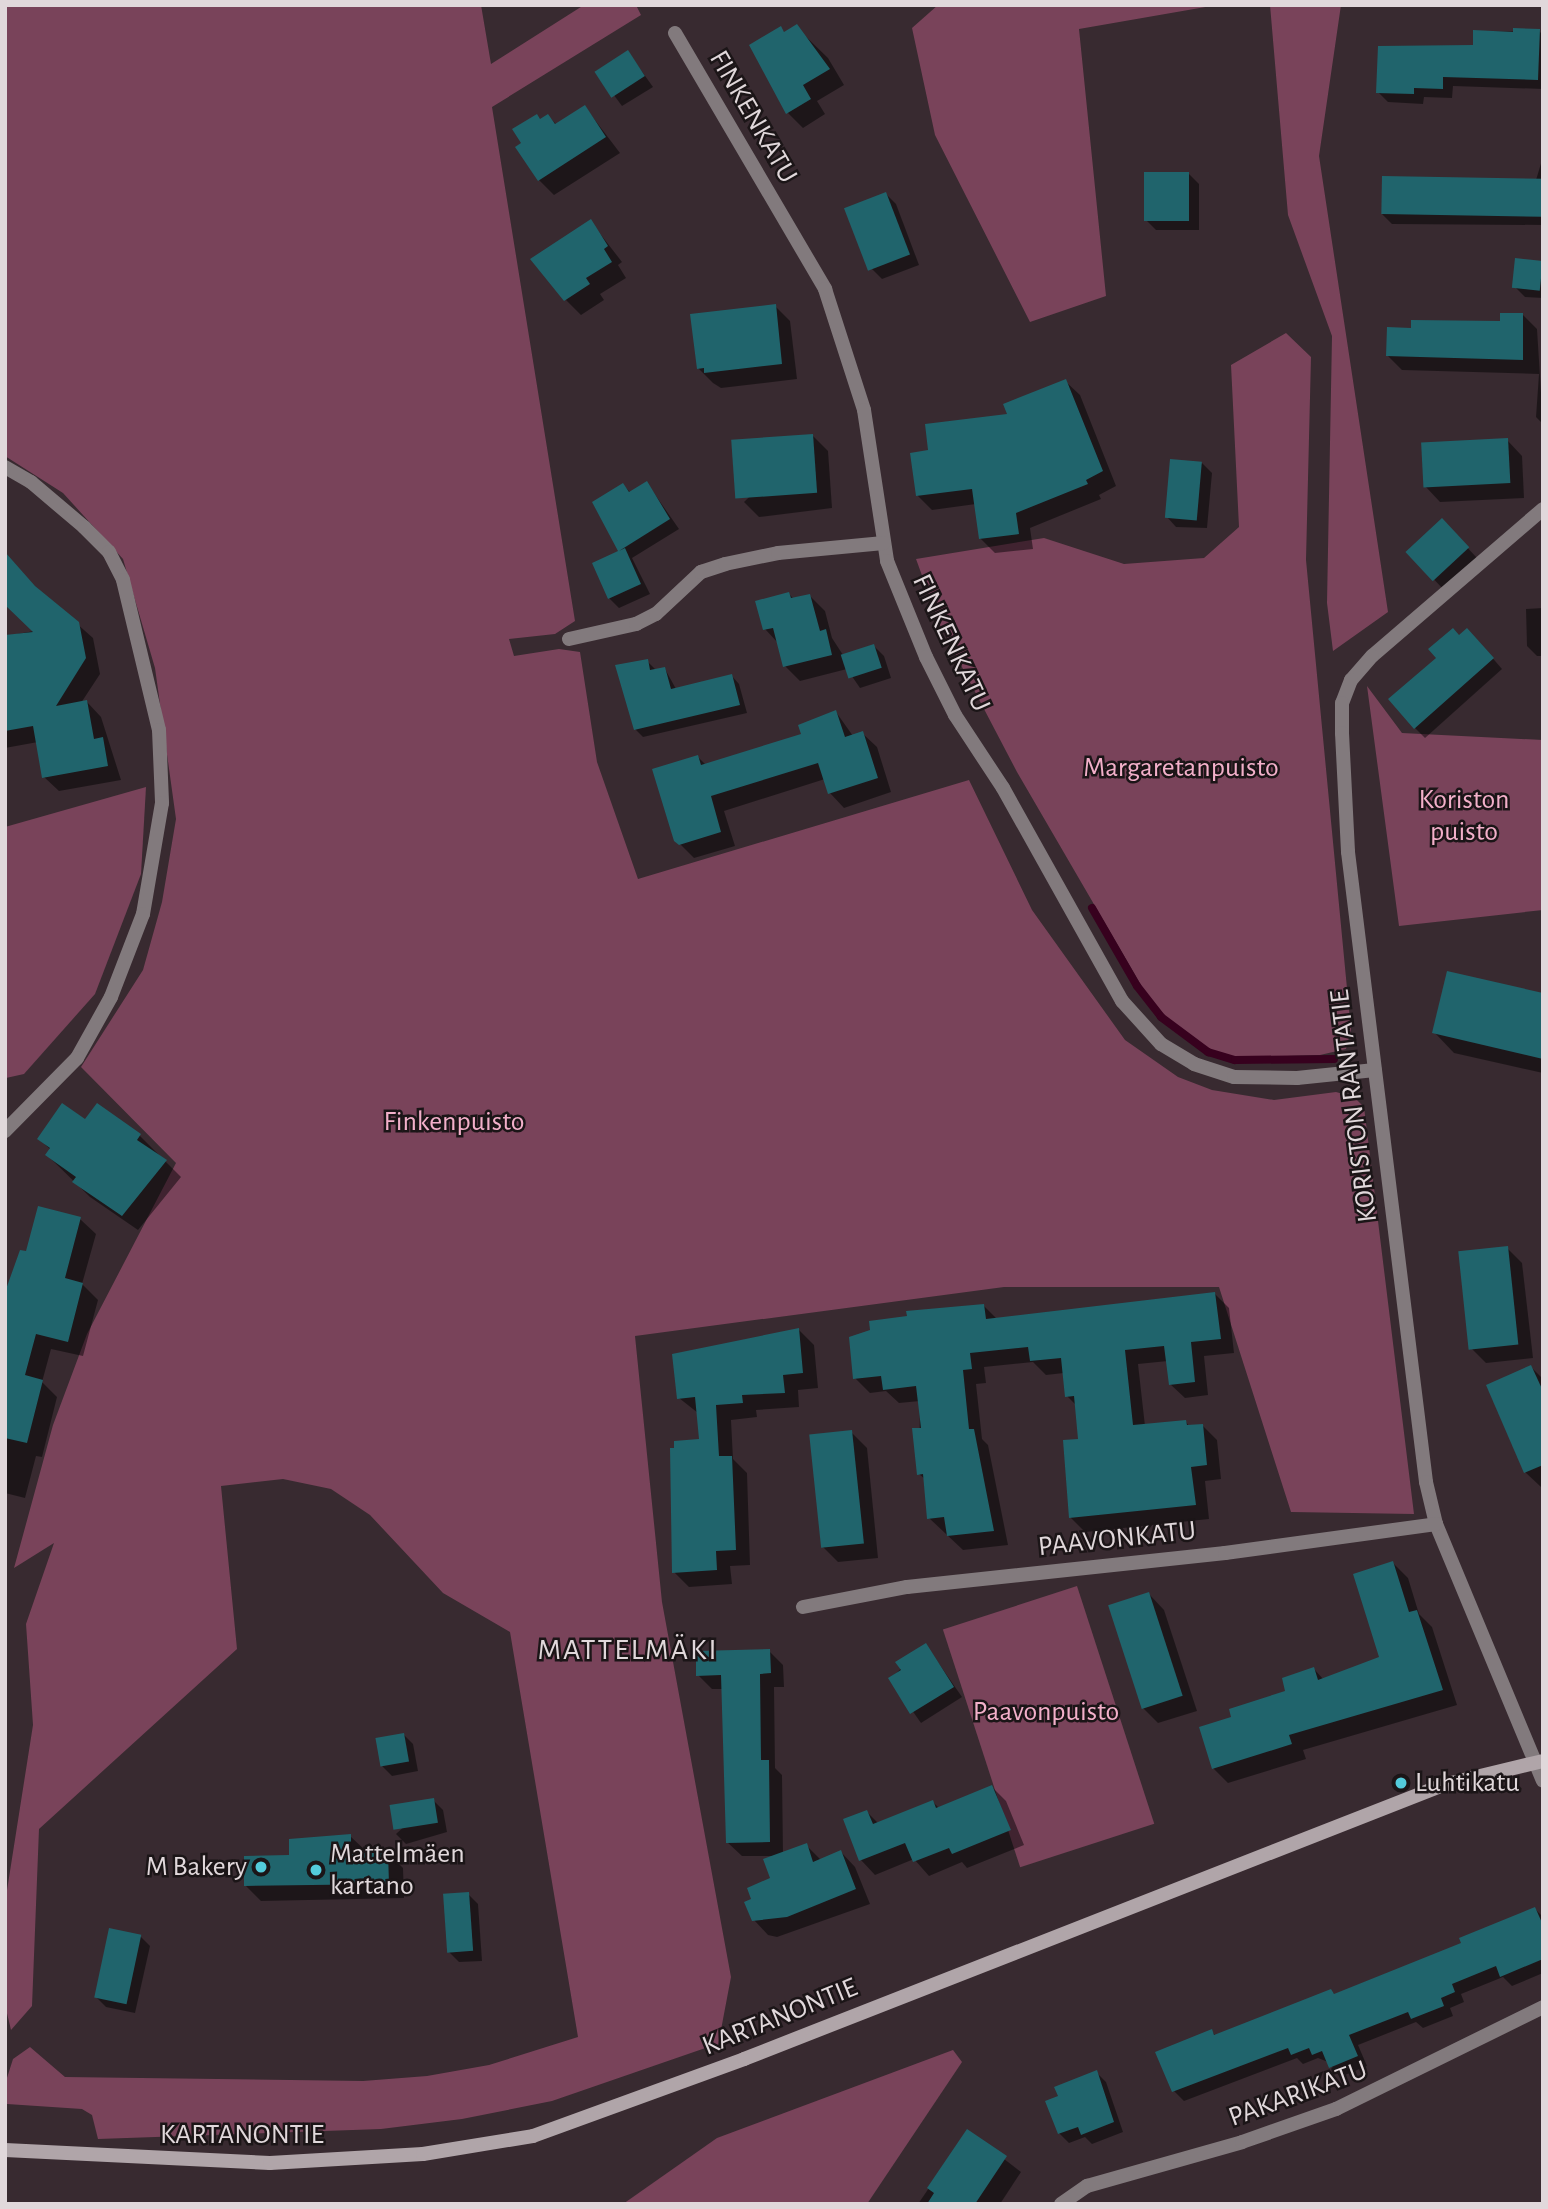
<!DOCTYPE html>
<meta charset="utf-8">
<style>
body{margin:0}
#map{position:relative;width:1548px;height:2209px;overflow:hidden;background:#382a30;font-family:"Alegreya Sans",sans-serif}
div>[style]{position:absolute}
.green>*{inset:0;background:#79435a;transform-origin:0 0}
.shadow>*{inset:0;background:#0007}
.stream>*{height:8px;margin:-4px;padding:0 4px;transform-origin:4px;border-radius:4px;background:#37011e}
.building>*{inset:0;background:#20646c;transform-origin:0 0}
.street>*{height:14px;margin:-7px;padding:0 7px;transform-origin:7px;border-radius:7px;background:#827a7d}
.secondary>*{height:14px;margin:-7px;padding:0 7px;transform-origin:7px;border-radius:7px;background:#b0a5a9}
.dots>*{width:19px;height:19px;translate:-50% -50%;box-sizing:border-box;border:4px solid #1b1517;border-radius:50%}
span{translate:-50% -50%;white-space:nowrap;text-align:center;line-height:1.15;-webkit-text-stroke:5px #1b1517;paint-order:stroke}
.street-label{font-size:28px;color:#e1d8db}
.park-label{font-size:28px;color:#f3b0ca}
.poi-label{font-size:28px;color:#e1d8db}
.left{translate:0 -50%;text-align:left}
.right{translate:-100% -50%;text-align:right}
.neighbourhood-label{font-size:30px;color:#e1d8db;letter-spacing:2px}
.frame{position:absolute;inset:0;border:7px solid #e1d8db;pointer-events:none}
</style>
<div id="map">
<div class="green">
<i style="clip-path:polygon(5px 5px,481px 5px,491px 64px,584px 5px,636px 5px,641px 15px,492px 107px,575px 621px,555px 634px,509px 639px,514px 656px,559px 649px,580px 652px,597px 762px,638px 879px,969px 780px,1032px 910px,1125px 1040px,1178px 1077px,1212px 1090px,1274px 1100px,1336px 1092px,1354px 1097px,1364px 1107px,1414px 1514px,1291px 1512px,1219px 1287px,1004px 1287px,635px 1336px,662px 1602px,731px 1977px,717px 2051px,717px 2044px,552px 2101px,462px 2119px,381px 2129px,98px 2139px,92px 2115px,82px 2109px,7px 2104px,6px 2081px,13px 2059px,30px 2047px,65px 2077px,363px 2081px,427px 2076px,489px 2065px,578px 2037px,510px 1632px,443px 1593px,370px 1515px,331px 1489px,283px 1479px,221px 1486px,237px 1649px,39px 1829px,32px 2006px,11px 2030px,5px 2005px,5px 1903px,33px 1725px,26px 1624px,54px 1543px,14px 1568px,53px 1425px,87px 1334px,176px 1163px,81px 1067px,143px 970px,162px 902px,176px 819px,155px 668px,123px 559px,63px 493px,5px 456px)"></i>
<i style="clip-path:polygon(938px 5px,1217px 5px,1079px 29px,1106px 296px,1030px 322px,935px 135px,912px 28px)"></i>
<i style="clip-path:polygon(1270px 5px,1341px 5px,1319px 156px,1388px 612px,1333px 651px,1327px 603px,1332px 336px,1288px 215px)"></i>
<i style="clip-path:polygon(1286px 333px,1311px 357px,1306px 560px,1351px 1030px,1346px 1049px,1320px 1055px,1220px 1058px,1177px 1030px,1145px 992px,1017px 772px,940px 625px,916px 559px,1044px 538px,1124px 564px,1204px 558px,1239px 527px,1231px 365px)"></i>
<i style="clip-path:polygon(1367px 686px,1402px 733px,1543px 740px,1543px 910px,1399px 926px)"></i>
<i style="clip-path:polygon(146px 787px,141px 874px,95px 994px,24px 1074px,6px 1078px,5px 827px)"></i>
<i style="left:1077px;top:1586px;width:250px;height:141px;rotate:72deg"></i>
<i style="clip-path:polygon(953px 2050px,962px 2062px,867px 2204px,623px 2204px,717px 2138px)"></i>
</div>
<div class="shadow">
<i style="clip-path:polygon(796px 27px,828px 58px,844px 85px,817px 101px,825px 114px,803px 128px,788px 113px,780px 28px,785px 33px)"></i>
<i style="clip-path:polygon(1539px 31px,1543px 35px,1543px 89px,1453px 86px,1452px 98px,1424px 97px,1423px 104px,1388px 102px,1378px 92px,1474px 47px,1475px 32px)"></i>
<i style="clip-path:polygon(628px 52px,653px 87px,622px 106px,596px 71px)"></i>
<i style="clip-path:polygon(1542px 99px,1543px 225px,1392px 224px,1382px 214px,1536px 180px,1542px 160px)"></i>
<i style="clip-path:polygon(585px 107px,620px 153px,554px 195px,539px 180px,541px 120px,548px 116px,557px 125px)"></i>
<i style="clip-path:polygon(1189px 174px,1199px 184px,1199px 230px,1156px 230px,1146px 220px)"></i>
<i style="clip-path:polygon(886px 194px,896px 204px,919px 265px,882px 279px,872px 269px)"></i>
<i style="clip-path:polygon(591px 222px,622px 262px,618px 265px,626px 278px,600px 294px,604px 300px,581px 315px,566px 300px)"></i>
<i style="clip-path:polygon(1543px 262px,1543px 298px,1525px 297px,1515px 287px)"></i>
<i style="clip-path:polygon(775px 306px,790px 321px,797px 379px,721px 388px,713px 383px,698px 368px)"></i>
<i style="clip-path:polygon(1523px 315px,1537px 329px,1543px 424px,1536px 417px,1539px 374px,1402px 370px,1388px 356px)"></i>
<i style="clip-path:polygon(1065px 381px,1080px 395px,1116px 486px,1099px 495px,1101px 499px,1030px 528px,1033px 549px,995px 553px,980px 538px,976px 504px,932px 510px,917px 495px,930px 452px,1009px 416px)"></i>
<i style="clip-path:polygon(813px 436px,828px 451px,832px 508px,759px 517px,744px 502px)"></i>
<i style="clip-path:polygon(1507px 440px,1522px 456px,1524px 498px,1440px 502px,1425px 486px)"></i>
<i style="clip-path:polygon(1202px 463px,1212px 473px,1207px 528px,1176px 527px,1167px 517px)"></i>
<i style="clip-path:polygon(647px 483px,679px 529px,632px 558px,650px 594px,619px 608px,609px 598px,621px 552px,595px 503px,623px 485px,631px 493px)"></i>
<i style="clip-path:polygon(1451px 530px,1477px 558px,1444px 590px,1408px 552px)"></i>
<i style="clip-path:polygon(5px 560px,93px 638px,100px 674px,81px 703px,87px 702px,101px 717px,121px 780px,59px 791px,44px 777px,38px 742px,5px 748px,6px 636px,34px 631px)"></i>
<i style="clip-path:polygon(789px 594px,794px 599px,810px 596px,825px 611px,832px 638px,843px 655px,874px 646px,884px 656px,891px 678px,860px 688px,847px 669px,800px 681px,785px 666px,779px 644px,765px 629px)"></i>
<i style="clip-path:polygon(1543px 608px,1543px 656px,1537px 656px,1527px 646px,1526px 609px)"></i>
<i style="clip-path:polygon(1459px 637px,1477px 640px,1502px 669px,1425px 738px,1415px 728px)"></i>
<i style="clip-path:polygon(647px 661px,656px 670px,665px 669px,676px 689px,731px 675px,739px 684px,747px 713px,643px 737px,635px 729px)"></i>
<i style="clip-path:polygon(836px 712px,853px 736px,862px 733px,877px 747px,891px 792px,844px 808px,830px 793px,825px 779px,724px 811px,735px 846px,694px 858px,676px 840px,698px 757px,706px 765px,803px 735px)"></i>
<i style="clip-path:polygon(1543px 995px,1543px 1073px,1454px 1053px,1434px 1032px)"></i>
<i style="clip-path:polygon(86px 1122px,139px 1135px,181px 1177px,138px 1230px,90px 1197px,47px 1155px,51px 1150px,39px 1139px)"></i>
<i style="clip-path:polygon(80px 1219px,96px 1234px,82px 1284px,98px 1300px,83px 1356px,51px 1349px,42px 1382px,57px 1397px,42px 1457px,36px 1456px,25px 1498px,5px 1493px,5px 1294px,27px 1254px)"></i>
<i style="clip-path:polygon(1507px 1248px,1522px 1263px,1533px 1358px,1486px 1363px,1471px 1348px)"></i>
<i style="clip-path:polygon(1215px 1294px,1229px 1308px,1234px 1353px,1204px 1356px,1208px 1395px,1185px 1398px,1170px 1384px,1168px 1361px,1138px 1364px,1145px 1426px,1186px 1422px,1190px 1427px,1203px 1426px,1217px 1440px,1221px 1479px,1205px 1481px,1209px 1519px,1085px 1532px,1071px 1518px,1080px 1441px,1077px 1406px,1067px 1396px,1064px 1373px,1046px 1375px,1033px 1362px,984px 1367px,986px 1383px,976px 1384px,982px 1439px,988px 1445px,1008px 1545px,963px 1550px,929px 1518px,926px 1480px,919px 1474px,920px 1401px,899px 1403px,886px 1391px,870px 1393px,855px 1378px,983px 1305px,997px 1319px)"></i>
<i style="clip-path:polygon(799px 1330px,814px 1345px,818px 1388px,798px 1390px,799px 1407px,756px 1410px,757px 1417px,731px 1420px,733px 1459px,747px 1473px,750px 1565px,730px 1566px,732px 1584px,689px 1587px,674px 1572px,701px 1441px,698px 1413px,679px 1398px)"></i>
<i style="clip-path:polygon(1531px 1367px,1543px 1379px,1541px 1487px,1525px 1472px)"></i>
<i style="clip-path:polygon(851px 1432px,867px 1448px,878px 1558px,838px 1562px,823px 1547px)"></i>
<i style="clip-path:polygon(1393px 1563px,1408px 1578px,1419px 1614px,1432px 1627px,1457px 1705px,1303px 1750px,1306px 1759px,1228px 1783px,1213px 1768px,1234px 1718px,1288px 1692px,1314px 1669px,1324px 1680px,1381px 1658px)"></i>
<i style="clip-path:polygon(1149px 1594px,1164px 1610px,1197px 1711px,1158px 1723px,1143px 1708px)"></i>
<i style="clip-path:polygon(926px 1645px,962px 1697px,921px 1723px,890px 1679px)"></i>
<i style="clip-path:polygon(769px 1651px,783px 1665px,784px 1687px,774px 1687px,775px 1768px,782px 1775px,783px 1853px,806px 1845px,821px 1860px,841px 1852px,855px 1867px,870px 1904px,777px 1937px,768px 1935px,754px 1920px,753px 1900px,772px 1879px,775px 1856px,742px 1856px,727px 1842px,723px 1689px,712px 1689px,698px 1675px)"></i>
<i style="clip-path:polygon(403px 1734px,413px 1744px,418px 1771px,392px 1776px,382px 1766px)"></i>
<i style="clip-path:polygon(992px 1787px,1006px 1801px,1024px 1845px,967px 1868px,962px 1862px,929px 1876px,914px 1859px,875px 1875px,861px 1860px,845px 1820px,867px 1812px,879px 1824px,933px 1802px,939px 1808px)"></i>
<i style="clip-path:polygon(433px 1800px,443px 1810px,447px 1832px,406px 1844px,396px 1834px)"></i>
<i style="clip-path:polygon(350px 1836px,366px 1851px,387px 1852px,403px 1868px,404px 1898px,261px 1901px,246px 1886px,291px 1856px)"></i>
<i style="clip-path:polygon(468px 1894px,478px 1904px,482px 1961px,459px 1962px,449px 1952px)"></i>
<i style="clip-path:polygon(1535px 1909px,1543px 1917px,1543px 1973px,1512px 1986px,1503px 1977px,1461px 1994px,1464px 2002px,1450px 2008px,1453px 2016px,1423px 2028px,1416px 2022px,1358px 2045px,1367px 2066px,1340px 2077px,1328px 2062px,1318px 2058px,1303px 2064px,1297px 2058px,1184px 2101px,1174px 2091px,1211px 2031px,1216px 2036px,1331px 1991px,1336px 1996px,1463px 1944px)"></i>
<i style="clip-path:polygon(140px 1936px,150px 1946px,135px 2013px,106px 2007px,96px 1997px)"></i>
<i style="clip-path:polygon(1096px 2072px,1106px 2082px,1123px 2132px,1092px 2144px,1085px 2137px,1069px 2143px,1059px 2133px,1060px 2097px)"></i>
<i style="clip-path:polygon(968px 2131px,1021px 2172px,1000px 2204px,918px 2204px)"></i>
</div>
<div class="stream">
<i style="left:1092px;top:908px;width:90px;rotate:60deg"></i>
<i style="left:1137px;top:986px;width:39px;rotate:52deg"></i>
<i style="left:1161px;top:1017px;width:59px;rotate:36.7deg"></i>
<i style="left:1208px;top:1052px;width:28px;rotate:17deg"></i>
<i style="left:1235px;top:1060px;width:99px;rotate:-0.6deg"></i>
</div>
<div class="building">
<i style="clip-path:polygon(797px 24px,830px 69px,803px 85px,811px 99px,786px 114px,749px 45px,781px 26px,784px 32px)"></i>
<i style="clip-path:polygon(1513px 28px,1540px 29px,1538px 80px,1443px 77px,1443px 89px,1414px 88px,1414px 94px,1376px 93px,1378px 46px,1473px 45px,1473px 30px,1513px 32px)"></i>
<i style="left:628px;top:50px;width:31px;height:40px;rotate:57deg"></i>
<i style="clip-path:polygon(585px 105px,606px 137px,538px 181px,515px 147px,521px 143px,512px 129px,537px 114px,540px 119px,548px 114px,555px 124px)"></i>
<i style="left:1144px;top:172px;width:45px;height:49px"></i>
<i style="left:1382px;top:176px;width:161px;height:38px;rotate:1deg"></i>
<i style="left:886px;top:192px;width:67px;height:45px;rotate:69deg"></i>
<i style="clip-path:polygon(591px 219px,608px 246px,604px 249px,612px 262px,586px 278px,590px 284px,564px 301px,530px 259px)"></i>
<i style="left:1515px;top:258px;width:28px;height:30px;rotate:6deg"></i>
<i style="clip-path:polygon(776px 304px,782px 364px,704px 373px,704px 368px,697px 369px,690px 314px)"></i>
<i style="clip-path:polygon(1500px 313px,1523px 313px,1523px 360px,1386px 356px,1387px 327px,1411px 328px,1411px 320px,1500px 321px)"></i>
<i style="clip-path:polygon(1066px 379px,1103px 471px,1086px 480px,1088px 484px,1016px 513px,1019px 534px,979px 539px,972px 489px,916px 496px,910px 453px,928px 450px,925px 424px,1007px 414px,1003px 404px)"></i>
<i style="left:813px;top:434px;width:59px;height:82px;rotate:86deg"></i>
<i style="left:1508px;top:438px;width:45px;height:87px;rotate:87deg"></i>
<i style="left:1170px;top:459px;width:32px;height:59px;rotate:5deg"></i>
<i style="clip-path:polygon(647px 481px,670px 519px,619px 551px,625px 548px,641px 584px,608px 599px,592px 563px,618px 551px,592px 502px,623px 483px,629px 492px)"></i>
<i style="left:1442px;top:518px;width:40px;height:50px;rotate:47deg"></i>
<i style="clip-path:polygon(5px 552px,35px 586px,79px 622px,86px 658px,56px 706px,87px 700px,94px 739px,103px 737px,108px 766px,42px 778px,33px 726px,5px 731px,5px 635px,33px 632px,5px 605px)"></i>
<i style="clip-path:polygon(789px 592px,791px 598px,810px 594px,820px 631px,826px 629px,832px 655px,783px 667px,773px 628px,763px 630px,755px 601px)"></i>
<i style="clip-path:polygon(1453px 628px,1459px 635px,1467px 628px,1494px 658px,1414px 729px,1388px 699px,1436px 658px,1428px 649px)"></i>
<i style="left:874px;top:644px;width:25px;height:35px;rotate:72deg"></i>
<i style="clip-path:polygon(648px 659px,650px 670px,665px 667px,671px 689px,732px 674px,740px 705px,634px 730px,615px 665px)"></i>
<i style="clip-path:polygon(836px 710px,845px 737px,863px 731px,878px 778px,828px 794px,818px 763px,711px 796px,721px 832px,679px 845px,674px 841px,652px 769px,698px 755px,701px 765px,801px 734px,798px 725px)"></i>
<i style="clip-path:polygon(1447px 971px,1543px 993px,1543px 1059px,1432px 1033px)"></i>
<i style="clip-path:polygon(62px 1103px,85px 1119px,97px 1103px,141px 1134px,137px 1140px,167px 1160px,122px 1216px,72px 1182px,76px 1177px,45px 1155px,50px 1148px,37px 1139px)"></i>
<i style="clip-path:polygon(38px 1206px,81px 1217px,65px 1278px,83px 1283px,68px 1342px,36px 1334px,25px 1375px,43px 1380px,27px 1443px,5px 1438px,5px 1292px,20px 1250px,26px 1251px)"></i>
<i style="left:1508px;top:1246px;width:99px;height:50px;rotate:84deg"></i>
<i style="clip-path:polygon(1215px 1292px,1221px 1339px,1191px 1342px,1195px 1382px,1169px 1385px,1164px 1346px,1125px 1350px,1133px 1425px,1186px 1420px,1187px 1425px,1203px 1424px,1207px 1465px,1191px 1467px,1196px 1505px,1069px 1518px,1063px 1440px,1078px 1439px,1074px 1396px,1065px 1397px,1061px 1358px,1030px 1361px,1028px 1347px,970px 1353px,972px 1369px,963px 1370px,969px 1429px,974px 1429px,994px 1531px,947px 1536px,944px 1517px,927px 1519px,923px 1474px,917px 1475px,912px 1428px,921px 1428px,916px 1386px,883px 1390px,881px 1376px,853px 1379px,849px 1337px,870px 1330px,869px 1321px,907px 1316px,906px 1311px,984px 1304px,986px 1319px)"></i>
<i style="clip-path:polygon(799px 1328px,803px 1373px,783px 1375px,785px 1393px,742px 1395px,743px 1403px,716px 1405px,719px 1456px,732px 1456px,736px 1550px,716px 1551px,717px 1570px,672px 1573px,670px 1448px,674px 1448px,674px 1441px,699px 1439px,695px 1397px,677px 1399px,672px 1354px)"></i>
<i style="clip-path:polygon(1531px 1365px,1543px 1391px,1543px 1465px,1524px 1473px,1486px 1385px)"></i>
<i style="left:852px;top:1430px;width:114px;height:43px;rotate:84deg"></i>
<i style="clip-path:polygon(1393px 1561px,1409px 1612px,1417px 1610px,1443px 1690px,1289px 1735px,1292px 1744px,1212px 1769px,1199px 1727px,1231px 1717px,1229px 1709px,1285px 1691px,1282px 1678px,1314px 1667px,1318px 1680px,1379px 1657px,1353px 1574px)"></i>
<i style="left:1149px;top:1592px;width:109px;height:43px;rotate:72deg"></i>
<i style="clip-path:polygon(926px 1643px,954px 1687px,910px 1714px,888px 1678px,901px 1670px,895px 1662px)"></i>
<i style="clip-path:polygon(770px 1649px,771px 1673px,760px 1674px,761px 1760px,769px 1760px,770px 1842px,726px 1843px,721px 1675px,696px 1676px,696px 1651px)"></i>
<i style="left:404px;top:1733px;width:29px;height:29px;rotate:80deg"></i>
<i style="clip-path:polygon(992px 1785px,1011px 1830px,952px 1854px,949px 1848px,913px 1862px,905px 1843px,859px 1861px,843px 1819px,867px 1810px,873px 1824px,933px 1800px,936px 1808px)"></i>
<i style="left:434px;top:1798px;width:25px;height:45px;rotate:81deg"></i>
<i style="clip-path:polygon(351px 1834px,351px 1851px,388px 1851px,389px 1884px,244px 1886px,244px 1856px,289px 1855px,289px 1839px)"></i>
<i style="clip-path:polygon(807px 1843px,813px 1862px,841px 1850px,856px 1889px,787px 1917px,752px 1921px,744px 1902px,751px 1899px,747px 1888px,770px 1878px,763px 1859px)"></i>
<i style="left:469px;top:1892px;width:59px;height:26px;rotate:86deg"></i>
<i style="clip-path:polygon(1535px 1907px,1543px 1925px,1543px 1959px,1500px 1977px,1496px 1966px,1452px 1984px,1455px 1992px,1441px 1998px,1444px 2006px,1411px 2019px,1408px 2012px,1349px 2035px,1358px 2056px,1329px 2068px,1322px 2051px,1312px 2055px,1309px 2048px,1291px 2055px,1288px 2048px,1172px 2092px,1155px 2052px,1212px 2029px,1214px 2035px,1331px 1989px,1334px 1994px,1461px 1943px,1459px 1938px)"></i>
<i style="left:109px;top:1928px;width:33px;height:71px;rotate:12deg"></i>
<i style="clip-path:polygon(1097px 2070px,1114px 2122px,1081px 2135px,1078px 2127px,1058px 2134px,1045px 2101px,1058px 2096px,1054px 2087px)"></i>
<i style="clip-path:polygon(967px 2129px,1007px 2156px,975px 2204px,927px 2204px,934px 2193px,927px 2188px)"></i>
</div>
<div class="street">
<i style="left:675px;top:33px;width:297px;rotate:59.6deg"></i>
<i style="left:825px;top:289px;width:127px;rotate:72.1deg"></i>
<i style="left:864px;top:410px;width:153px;rotate:81.3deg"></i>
<i style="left:887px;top:561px;width:104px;rotate:67.9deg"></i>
<i style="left:926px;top:657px;width:65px;rotate:63.4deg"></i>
<i style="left:955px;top:715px;width:87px;rotate:56.7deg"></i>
<i style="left:1003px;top:788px;width:244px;rotate:60.8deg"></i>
<i style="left:1122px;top:1001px;width:58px;rotate:47.8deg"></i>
<i style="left:1161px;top:1044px;width:39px;rotate:31deg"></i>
<i style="left:1194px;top:1064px;width:42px;rotate:18deg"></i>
<i style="left:1234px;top:1077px;width:63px;rotate:0.9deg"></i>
<i style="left:1297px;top:1078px;width:78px;rotate:-5.9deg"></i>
<i style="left:5px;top:467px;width:30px;rotate:30deg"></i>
<i style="left:31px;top:482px;width:70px;rotate:40.3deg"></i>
<i style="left:84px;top:527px;width:35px;rotate:45deg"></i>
<i style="left:109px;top:552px;width:31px;rotate:63deg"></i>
<i style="left:123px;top:580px;width:154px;rotate:76.5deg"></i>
<i style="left:159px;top:730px;width:73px;rotate:87.6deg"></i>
<i style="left:162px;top:803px;width:113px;rotate:99.7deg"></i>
<i style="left:143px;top:914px;width:89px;rotate:111.1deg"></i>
<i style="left:111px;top:997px;width:70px;rotate:119.1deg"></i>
<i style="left:77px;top:1058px;width:103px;rotate:134.6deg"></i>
<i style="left:1543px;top:509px;width:225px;rotate:139.3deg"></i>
<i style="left:1372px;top:656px;width:32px;rotate:131deg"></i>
<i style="left:1351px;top:680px;width:25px;rotate:111deg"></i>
<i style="left:1342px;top:703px;width:30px;rotate:90deg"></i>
<i style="left:1342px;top:733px;width:119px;rotate:87.1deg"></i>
<i style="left:1348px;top:852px;width:635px;rotate:82.94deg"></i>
<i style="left:1426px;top:1482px;width:43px;rotate:76.6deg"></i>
<i style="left:1436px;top:1524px;width:278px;rotate:67.4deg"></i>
<i style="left:569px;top:639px;width:69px;rotate:-12.6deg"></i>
<i style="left:636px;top:624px;width:22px;rotate:-27deg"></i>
<i style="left:656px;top:614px;width:62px;rotate:-43deg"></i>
<i style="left:701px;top:572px;width:25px;rotate:-18deg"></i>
<i style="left:725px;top:564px;width:54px;rotate:-11.7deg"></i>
<i style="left:778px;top:553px;width:106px;rotate:-5.4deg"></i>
<i style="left:803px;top:1607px;width:106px;rotate:-10.9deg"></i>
<i style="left:907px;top:1587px;width:320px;rotate:-6.1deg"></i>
<i style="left:1225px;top:1553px;width:213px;rotate:-7.8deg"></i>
<i style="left:1061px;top:2204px;width:32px;rotate:-35deg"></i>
<i style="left:1087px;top:2186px;width:161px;rotate:-15.8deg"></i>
<i style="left:1242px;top:2142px;width:100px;rotate:-19.3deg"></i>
<i style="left:1336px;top:2109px;width:231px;rotate:-26.2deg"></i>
</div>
<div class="secondary">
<i style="left:5px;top:2150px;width:265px;rotate:2.8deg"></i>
<i style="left:270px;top:2163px;width:153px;rotate:-3.4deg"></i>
<i style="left:423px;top:2154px;width:111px;rotate:-9.3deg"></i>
<i style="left:533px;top:2136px;width:225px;rotate:-20deg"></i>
<i style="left:744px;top:2059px;width:751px;rotate:-21.4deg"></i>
<i style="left:1443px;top:1785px;width:103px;rotate:-13.5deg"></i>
</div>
<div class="dots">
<i style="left:1401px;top:1783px;background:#53cbdb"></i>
<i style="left:261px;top:1867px;background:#53cbdb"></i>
<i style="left:316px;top:1870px;background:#53cbdb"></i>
</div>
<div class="street-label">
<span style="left:753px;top:117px;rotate:60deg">FINKENKATU</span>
<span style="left:951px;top:643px;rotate:65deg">FINKENKATU</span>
<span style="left:1354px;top:1106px;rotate:-97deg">KORISTON RANTATIE</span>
<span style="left:1117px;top:1539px;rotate:-6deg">PAAVONKATU</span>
<span style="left:780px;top:2017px;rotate:-22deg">KARTANONTIE</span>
<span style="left:1298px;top:2094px;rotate:-20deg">PAKARIKATU</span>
<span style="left:242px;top:2135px">KARTANONTIE</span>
</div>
<div class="park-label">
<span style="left:1181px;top:768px">Margaretanpuisto</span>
<span style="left:1464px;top:816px">Koriston<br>puisto</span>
<span style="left:454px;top:1122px">Finkenpuisto</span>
<span style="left:1046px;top:1712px">Paavonpuisto</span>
</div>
<div class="poi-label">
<span class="left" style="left:1415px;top:1783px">Luhtikatu</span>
<span class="left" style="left:330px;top:1870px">Mattelmäen<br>kartano</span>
<span class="right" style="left:247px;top:1867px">M Bakery</span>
</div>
<div class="neighbourhood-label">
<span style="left:628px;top:1650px">MATTELMÄKI</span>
</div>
<div class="frame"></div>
</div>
